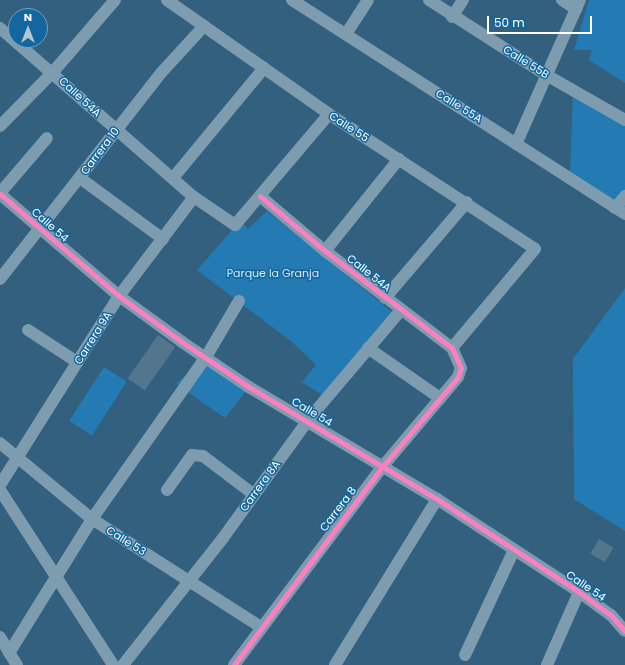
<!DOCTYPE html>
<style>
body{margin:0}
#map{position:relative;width:625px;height:665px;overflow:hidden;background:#32607e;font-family:Poppins,sans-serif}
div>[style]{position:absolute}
.green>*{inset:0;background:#247bb3;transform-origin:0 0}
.building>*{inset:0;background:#52768e;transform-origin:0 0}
.minor>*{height:12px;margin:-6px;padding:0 6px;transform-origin:6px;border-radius:6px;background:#7e9caf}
.cycleway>*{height:5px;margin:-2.5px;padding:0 2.5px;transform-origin:2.5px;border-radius:2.5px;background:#ff80c0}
span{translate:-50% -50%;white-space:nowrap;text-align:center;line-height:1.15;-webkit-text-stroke:3px #13669e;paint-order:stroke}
.street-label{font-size:11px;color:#fff}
.park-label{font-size:11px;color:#d3edfd}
.north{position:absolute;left:8px;top:8px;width:40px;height:40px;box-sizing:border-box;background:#13669e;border:1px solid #71a3c5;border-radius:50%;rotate:0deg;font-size:11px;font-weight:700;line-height:16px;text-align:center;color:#fff}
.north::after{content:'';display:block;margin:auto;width:14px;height:18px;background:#b7c7d2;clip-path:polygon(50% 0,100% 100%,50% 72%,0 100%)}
.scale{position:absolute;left:487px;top:16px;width:105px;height:18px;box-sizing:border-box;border:2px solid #fff;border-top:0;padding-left:5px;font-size:12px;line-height:14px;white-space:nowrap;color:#fff;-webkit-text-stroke:3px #13669e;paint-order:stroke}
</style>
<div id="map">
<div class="green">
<i style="clip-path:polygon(589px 0,625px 0,625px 83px,589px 60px,592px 50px,574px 50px)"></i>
<i style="clip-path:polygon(573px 89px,625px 116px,625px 212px,570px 176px)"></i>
<i style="clip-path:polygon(267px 211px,392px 312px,324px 396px,302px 382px,316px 365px,292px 342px,197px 270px,240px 221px,248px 229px)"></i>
<i style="clip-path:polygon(625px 288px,625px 531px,574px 499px,573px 359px)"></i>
<i style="clip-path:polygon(206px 357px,249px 387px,225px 418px,176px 384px)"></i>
<i style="left:104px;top:367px;width:27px;height:64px;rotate:33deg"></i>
</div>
<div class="building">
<i style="left:158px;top:335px;width:21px;height:53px;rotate:35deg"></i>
<i style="left:599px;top:539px;width:17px;height:17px;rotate:31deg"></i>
</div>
<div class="minor">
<i style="left:167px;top:0;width:198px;rotate:35.1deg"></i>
<i style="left:329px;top:114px;width:246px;rotate:33.2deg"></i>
<i style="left:535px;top:249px;width:129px;rotate:130deg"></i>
<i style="left:292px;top:0;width:396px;rotate:32.7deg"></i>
<i style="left:429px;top:0;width:141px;rotate:32.6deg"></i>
<i style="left:548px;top:76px;width:89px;rotate:29.7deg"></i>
<i style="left:562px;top:0;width:17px;rotate:33deg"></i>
<i style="left:452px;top:17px;width:20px;rotate:-57deg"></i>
<i style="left:0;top:28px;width:257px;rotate:41.1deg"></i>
<i style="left:194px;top:197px;width:50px;rotate:34.3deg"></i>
<i style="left:235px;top:225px;width:145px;rotate:-49.7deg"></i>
<i style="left:346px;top:34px;width:40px;rotate:-57.1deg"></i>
<i style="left:0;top:126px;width:76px;rotate:-45.5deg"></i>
<i style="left:53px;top:72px;width:95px;rotate:-49.3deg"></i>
<i style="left:517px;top:142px;width:155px;rotate:-66.1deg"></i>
<i style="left:80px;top:178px;width:103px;rotate:36.3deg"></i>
<i style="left:173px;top:178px;width:143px;rotate:-50.4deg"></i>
<i style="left:0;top:193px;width:72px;rotate:-49.5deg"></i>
<i style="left:0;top:194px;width:157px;rotate:40.6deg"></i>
<i style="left:119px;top:296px;width:78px;rotate:36.1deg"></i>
<i style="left:182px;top:342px;width:81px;rotate:33.9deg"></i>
<i style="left:249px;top:387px;width:219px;rotate:30.8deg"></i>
<i style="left:437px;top:499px;width:170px;rotate:33.2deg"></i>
<i style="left:579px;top:592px;width:39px;rotate:36deg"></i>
<i style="left:611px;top:615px;width:21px;rotate:49deg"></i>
<i style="left:615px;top:208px;width:16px;rotate:-50deg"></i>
<i style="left:325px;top:251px;width:118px;rotate:-51.2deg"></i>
<i style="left:0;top:279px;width:261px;rotate:-52deg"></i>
<i style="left:161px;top:73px;width:64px;rotate:-47.5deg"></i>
<i style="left:385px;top:298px;width:126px;rotate:-49.5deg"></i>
<i style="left:28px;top:330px;width:59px;rotate:33.1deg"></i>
<i style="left:368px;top:348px;width:88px;rotate:34.8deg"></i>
<i style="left:0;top:443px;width:119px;rotate:39.6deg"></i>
<i style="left:92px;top:519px;width:201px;rotate:32.6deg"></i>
<i style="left:0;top:485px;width:223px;rotate:-57.8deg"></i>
<i style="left:119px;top:296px;width:124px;rotate:-52.9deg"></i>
<i style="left:0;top:490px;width:208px;rotate:57.1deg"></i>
<i style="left:167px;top:490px;width:43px;rotate:-54.5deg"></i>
<i style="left:192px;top:455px;width:11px;rotate:5deg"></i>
<i style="left:203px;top:456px;width:63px;rotate:37.2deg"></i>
<i style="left:0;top:637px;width:33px;rotate:59deg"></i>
<i style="left:9px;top:653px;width:158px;rotate:-58.2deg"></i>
<i style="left:92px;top:519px;width:198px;rotate:-54.9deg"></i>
<i style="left:206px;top:357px;width:65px;rotate:-59.5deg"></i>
<i style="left:465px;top:655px;width:116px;rotate:-65deg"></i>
<i style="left:123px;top:665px;width:162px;rotate:-51.8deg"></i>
<i style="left:223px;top:538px;width:145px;rotate:-54.2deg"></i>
<i style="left:308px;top:420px;width:144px;rotate:-49.8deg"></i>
<i style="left:234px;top:665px;width:249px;rotate:-53.2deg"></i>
<i style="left:383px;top:466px;width:116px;rotate:-49.9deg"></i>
<i style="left:458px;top:377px;width:9px;rotate:-72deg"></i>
<i style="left:461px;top:368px;width:22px;rotate:-114deg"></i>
<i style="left:452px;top:348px;width:160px;rotate:-142.6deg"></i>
<i style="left:325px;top:251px;width:85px;rotate:-139.8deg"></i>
<i style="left:335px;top:665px;width:195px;rotate:-58.4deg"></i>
<i style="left:547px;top:665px;width:80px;rotate:-66.3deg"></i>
</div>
<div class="cycleway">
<i style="left:0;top:194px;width:157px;rotate:40.6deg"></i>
<i style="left:119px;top:296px;width:78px;rotate:36.1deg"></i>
<i style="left:182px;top:342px;width:81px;rotate:33.9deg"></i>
<i style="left:249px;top:387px;width:219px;rotate:30.8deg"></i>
<i style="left:437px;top:499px;width:170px;rotate:33.2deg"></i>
<i style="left:579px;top:592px;width:39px;rotate:36deg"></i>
<i style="left:611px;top:615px;width:21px;rotate:49deg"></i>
<i style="left:234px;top:665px;width:249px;rotate:-53.2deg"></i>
<i style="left:383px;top:466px;width:116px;rotate:-49.9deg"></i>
<i style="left:458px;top:377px;width:9px;rotate:-72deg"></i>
<i style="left:461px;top:368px;width:22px;rotate:-114deg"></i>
<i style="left:452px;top:348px;width:160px;rotate:-142.6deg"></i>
<i style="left:325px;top:251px;width:85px;rotate:-139.8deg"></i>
</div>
<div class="street-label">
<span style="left:526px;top:62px;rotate:32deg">Calle 55B</span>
<span style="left:80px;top:97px;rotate:43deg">Calle 54A</span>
<span style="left:459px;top:106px;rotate:32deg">Calle 55A</span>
<span style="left:349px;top:127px;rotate:33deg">Calle 55</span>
<span style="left:100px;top:151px;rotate:-53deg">Carrera 10</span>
<span style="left:50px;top:225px;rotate:41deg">Calle 54</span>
<span style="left:369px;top:273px;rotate:38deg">Calle 54A</span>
<span style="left:93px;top:338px;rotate:-58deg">Carrera 9A</span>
<span style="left:312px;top:412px;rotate:31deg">Calle 54</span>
<span style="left:260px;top:486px;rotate:-54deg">Carrera 8A</span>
<span style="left:338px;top:509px;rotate:-53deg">Carrera 8</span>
<span style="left:126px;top:541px;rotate:32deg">Calle 53</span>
<span style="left:586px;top:586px;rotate:34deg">Calle 54</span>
</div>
<div class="park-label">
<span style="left:273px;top:273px">Parque la Granja</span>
</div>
<div class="north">N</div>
<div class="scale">50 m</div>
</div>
